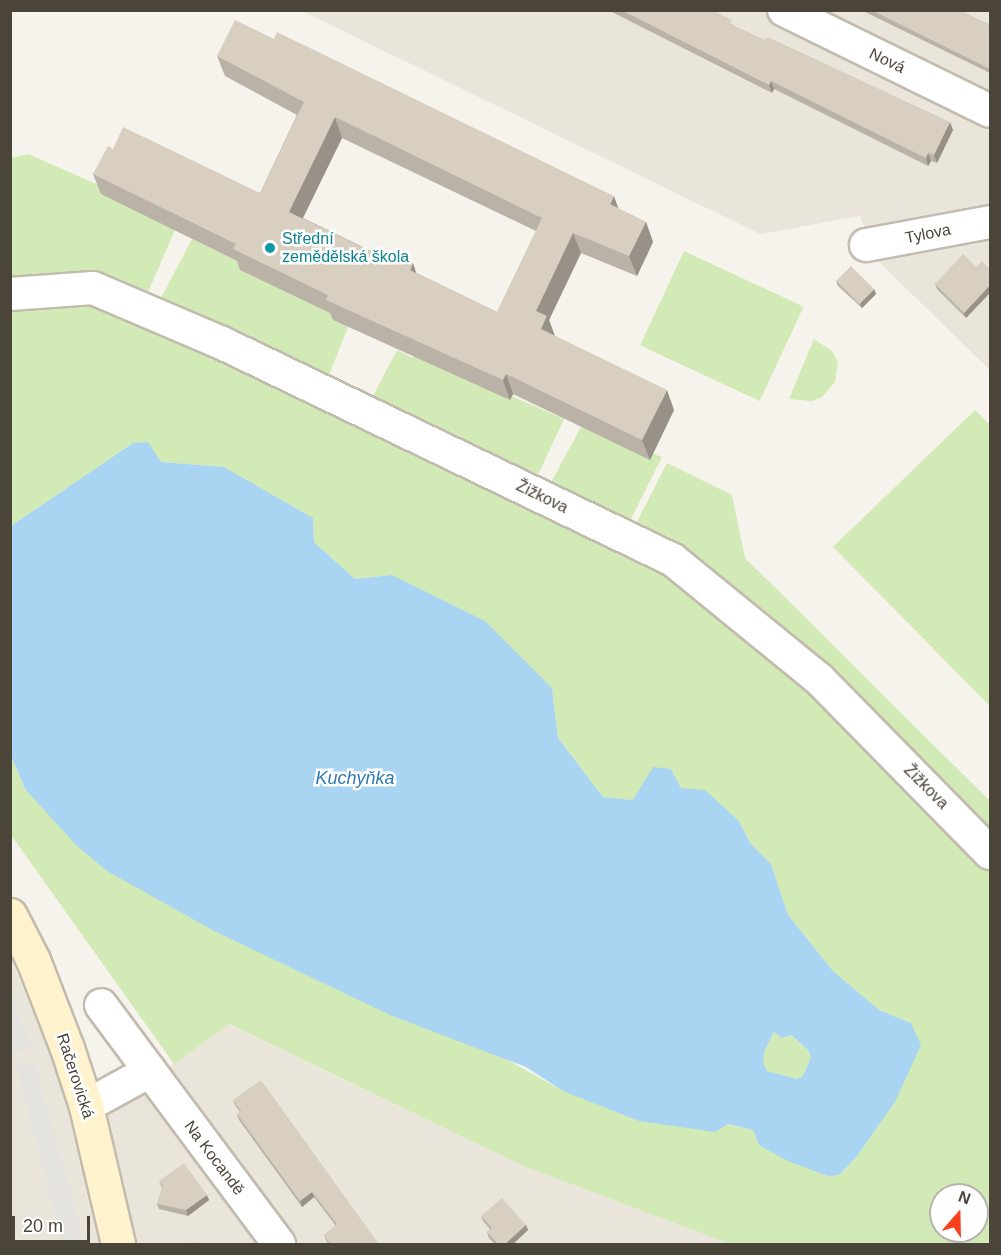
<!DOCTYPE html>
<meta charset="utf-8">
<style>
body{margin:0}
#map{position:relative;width:1001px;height:1255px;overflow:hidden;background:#f6f3ec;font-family:Helvetica,sans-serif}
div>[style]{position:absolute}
.residential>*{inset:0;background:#eae5da}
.green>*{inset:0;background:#d2eab5;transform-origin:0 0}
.parking>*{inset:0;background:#e5e3e0}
.water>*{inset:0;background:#a9d4f2}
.roads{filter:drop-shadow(2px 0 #c2bbae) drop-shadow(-2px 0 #c2bbae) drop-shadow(0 2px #c2bbae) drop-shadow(0 -2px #c2bbae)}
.minor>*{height:32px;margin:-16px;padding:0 16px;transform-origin:16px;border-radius:16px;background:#fff}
.secondary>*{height:33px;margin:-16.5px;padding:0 16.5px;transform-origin:16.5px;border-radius:16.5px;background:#fff3cd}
.wall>*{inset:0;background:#bab2a6}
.shaded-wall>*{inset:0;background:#979187}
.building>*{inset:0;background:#d8cfc1;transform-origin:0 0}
.dots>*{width:16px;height:16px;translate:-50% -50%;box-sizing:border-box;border:3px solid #fff;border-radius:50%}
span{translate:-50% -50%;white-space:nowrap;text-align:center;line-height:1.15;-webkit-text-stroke:5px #fff;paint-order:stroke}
.street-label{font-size:16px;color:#4b4439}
.culture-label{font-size:16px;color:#0d838f}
.left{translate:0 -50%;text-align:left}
.water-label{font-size:18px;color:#2e7ab2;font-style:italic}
.frame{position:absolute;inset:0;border:12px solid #4b4439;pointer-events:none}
.north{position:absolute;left:929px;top:1183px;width:60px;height:60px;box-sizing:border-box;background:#fff;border:2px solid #b7b4b0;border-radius:50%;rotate:20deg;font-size:16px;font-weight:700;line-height:24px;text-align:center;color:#4b4439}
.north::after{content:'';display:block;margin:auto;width:21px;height:27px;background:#fc3f1d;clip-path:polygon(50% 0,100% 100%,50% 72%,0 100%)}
.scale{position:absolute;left:12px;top:1216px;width:78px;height:27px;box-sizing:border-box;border:3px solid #4b4439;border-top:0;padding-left:8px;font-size:18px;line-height:21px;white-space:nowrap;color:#4b4439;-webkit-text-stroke:4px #fff;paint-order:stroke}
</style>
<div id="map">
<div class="residential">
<i style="clip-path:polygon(302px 11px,990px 11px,990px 370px,878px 261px,860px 216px,760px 234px)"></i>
<i style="clip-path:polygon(10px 955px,67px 1099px,111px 1244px,11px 1244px)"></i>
<i style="clip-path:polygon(228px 1024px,521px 1165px,730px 1244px,120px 1244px,87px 1096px,174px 1064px)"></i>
</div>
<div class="green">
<i style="clip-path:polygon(28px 154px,110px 190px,175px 230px,148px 292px,140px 296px,11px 281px,10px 158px)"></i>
<i style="clip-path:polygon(192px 239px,243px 264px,241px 270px,335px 315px,333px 320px,348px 327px,327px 380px,163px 306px,161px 298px)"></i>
<i style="left:684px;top:251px;width:132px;height:104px;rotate:25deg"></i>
<i style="clip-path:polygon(evenodd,54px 303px,104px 308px,145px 323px,630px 556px,685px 589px,796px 679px,990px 872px,990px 1244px,730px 1244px,521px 1165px,229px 1024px,174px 1064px,11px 835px,11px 756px,25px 790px,563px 1091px,754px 1130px,759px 1145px,839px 1175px,855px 1159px,895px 1102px,911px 1023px,879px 1010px,833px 971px,788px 915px,771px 864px,750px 843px,739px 821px,681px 788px,671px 769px,633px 800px,603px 797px,558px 738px,552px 688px,392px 575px,355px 579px,314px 542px,313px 518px,224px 467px,161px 462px,148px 443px,133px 443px,11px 526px,11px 311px,54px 303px,941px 1195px,977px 1195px,977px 1231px,941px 1231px,941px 1195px)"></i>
<i style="clip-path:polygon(814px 339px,832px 351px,838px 362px,835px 382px,822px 397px,812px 401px,789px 399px)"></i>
<i style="clip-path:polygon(397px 350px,413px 358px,415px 354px,564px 419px,536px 479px,371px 400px)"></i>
<i style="clip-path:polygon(975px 410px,990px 425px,990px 706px,833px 547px)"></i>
<i style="clip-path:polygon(581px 427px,662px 457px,629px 523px,549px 486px)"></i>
<i style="clip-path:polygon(667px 463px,732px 495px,745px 558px,990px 801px,990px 830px,816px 657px,636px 535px,636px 524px)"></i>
<i style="clip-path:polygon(774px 1032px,783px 1037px,790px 1035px,808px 1050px,811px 1057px,803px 1076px,797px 1079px,767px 1071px,762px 1062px,764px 1052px)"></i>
</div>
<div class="parking">
<i style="clip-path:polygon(11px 993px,31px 1046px,12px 1055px,10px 1052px)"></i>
<i style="clip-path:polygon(34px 1063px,75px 1207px,83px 1244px,63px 1244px,16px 1066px)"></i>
</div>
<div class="water">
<i style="clip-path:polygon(evenodd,148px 442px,161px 462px,224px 467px,313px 518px,314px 542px,355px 579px,392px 575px,485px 621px,552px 688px,558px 738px,603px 797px,633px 800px,653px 767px,671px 769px,681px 788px,705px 790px,739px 821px,750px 843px,771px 864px,788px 915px,833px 971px,879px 1010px,911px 1023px,921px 1045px,895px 1102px,855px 1159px,839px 1175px,828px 1176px,790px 1162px,759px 1145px,753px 1130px,728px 1124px,715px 1132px,639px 1121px,563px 1091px,526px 1067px,390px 1015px,214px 931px,107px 871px,76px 845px,25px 789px,11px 756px,11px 526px,133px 443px,148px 442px,774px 1032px,782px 1038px,791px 1035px,808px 1050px,811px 1057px,803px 1076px,797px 1079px,767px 1071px,763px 1062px,764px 1052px,774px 1032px)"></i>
</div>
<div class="roads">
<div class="minor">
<i style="left:784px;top:10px;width:229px;rotate:26.1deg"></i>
<i style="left:866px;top:245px;width:126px;rotate:-10.5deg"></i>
<i style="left:10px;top:294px;width:83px;rotate:-4.1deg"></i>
<i style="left:93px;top:288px;width:140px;rotate:23.1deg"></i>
<i style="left:222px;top:343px;width:500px;rotate:25.69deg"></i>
<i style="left:673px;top:560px;width:188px;rotate:39.2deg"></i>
<i style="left:819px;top:679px;width:244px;rotate:45.5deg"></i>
<i style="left:150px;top:1071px;width:216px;rotate:53.3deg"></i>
<i style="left:86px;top:1106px;width:73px;rotate:-28.7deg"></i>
<i style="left:150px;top:1071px;width:82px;rotate:-126.6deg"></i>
</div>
<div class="secondary">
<i style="left:10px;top:915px;width:51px;rotate:62.9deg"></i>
<i style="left:33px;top:960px;width:94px;rotate:68.9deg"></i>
<i style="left:67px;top:1048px;width:61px;rotate:71.9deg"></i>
<i style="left:86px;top:1106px;width:142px;rotate:76.9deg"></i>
</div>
</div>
<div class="wall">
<i style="clip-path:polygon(608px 10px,712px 10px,734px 26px,953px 130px,937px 163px,931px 161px,928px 166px,774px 89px,772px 93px)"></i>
<i style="clip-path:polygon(861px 10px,959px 10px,990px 25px,990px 73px)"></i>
<i style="clip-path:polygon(evenodd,217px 56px,619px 209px,646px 222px,653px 242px,637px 276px,581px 253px,549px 320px,554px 335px,674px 410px,650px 460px,513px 394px,510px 400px,333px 320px,330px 313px,240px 270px,237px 261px,101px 194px,93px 174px,113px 149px,260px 193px,297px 115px,225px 76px,217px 56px,342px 138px,536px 231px,497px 312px,303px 218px,342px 138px)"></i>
<i style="clip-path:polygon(976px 267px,966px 318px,937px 289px,935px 284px)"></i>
<i style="clip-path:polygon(836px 281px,874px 289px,876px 294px,862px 308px,838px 286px)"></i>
<i style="clip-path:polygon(233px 1100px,379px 1245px,329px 1245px,326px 1240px,324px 1235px,336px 1226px,314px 1197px,302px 1207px,239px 1120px,237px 1114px,240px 1112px,235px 1105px)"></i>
<i style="clip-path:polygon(159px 1181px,209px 1200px,188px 1216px,159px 1209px,157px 1204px,162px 1188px)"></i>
<i style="clip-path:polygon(481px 1216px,526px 1225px,528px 1230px,512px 1245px,496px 1245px,489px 1238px,487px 1232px,490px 1229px,483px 1221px)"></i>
</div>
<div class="shaded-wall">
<i style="clip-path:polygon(771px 81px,774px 89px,772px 93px,769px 85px)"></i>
<i style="clip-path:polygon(335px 117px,342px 138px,296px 232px,289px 212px)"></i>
<i style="clip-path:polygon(950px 122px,953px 130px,937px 163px,934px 155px)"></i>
<i style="clip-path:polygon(928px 153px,931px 161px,928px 166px,926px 158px)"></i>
<i style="clip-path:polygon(614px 196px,621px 216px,610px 204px)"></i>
<i style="clip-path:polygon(646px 222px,653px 242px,637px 276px,629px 256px)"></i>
<i style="clip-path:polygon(573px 233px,581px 253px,549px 320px,555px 336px,541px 329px,536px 311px)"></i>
<i style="clip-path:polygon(413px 263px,420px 284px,410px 270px)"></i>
<i style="clip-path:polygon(990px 285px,990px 293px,966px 318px,964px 313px)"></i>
<i style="clip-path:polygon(874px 289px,876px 294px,862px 308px,860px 303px)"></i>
<i style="clip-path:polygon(506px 374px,513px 394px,510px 400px,503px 380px)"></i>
<i style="clip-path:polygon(667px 390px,674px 410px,650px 460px,642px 440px)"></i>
<i style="clip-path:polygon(312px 1192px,314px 1197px,302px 1207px,300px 1201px)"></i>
<i style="clip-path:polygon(207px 1195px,209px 1200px,188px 1216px,186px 1210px)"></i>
<i style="clip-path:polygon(526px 1225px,528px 1230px,512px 1245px,504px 1245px)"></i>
<i style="clip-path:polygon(10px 1232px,15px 1245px,11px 1245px)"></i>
</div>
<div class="building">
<i style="clip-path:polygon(621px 10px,712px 10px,732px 20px,730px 24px,765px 40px,768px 37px,950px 122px,934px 155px,928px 153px,926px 158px,771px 81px,769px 85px)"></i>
<i style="clip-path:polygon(871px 10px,959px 10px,990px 25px,990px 69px)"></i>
<i style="clip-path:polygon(evenodd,235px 20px,274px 39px,277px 32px,614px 196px,610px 204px,646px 222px,629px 256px,573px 233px,536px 311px,547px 316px,541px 329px,667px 390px,642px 440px,506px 374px,503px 380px,326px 300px,328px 295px,233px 249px,236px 244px,93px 174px,108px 146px,113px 149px,123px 127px,260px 193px,304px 102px,217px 56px,235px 20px,335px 117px,542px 218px,497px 312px,410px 270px,413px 263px,379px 247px,376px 254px,289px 212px,335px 117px)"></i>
<i style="clip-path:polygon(963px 254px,976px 267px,982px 261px,990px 269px,990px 285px,964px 313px,935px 284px)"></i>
<i style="left:851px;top:266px;width:33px;height:21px;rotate:45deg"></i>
<i style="clip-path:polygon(261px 1080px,378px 1243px,377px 1245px,331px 1245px,324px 1235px,337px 1224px,312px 1192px,300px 1201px,237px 1114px,241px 1111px,233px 1100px)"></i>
<i style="clip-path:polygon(184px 1163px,207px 1195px,186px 1210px,157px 1204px,163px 1186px,159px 1181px)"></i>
<i style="clip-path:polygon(502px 1198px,526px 1225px,504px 1245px,499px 1245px,487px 1232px,492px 1228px,481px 1216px)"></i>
<i style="clip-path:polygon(194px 1242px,195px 1245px,179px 1245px)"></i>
</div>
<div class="dots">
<i style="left:270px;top:248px;background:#0f9aa8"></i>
</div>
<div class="street-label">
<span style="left:887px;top:61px;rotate:26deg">Nová</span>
<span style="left:928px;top:234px;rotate:-11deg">Tylova</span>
<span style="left:542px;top:497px;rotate:26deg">Žižkova</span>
<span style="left:926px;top:787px;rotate:45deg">Žižkova</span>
<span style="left:75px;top:1076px;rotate:72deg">Račerovická</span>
<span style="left:214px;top:1158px;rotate:53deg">Na Kocandě</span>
</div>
<div class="culture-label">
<span class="left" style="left:282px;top:248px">Střední<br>zemědělská škola</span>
</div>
<div class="water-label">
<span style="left:355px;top:778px">Kuchyňka</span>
</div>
<div class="frame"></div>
<div class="north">N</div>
<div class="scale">20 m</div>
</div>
